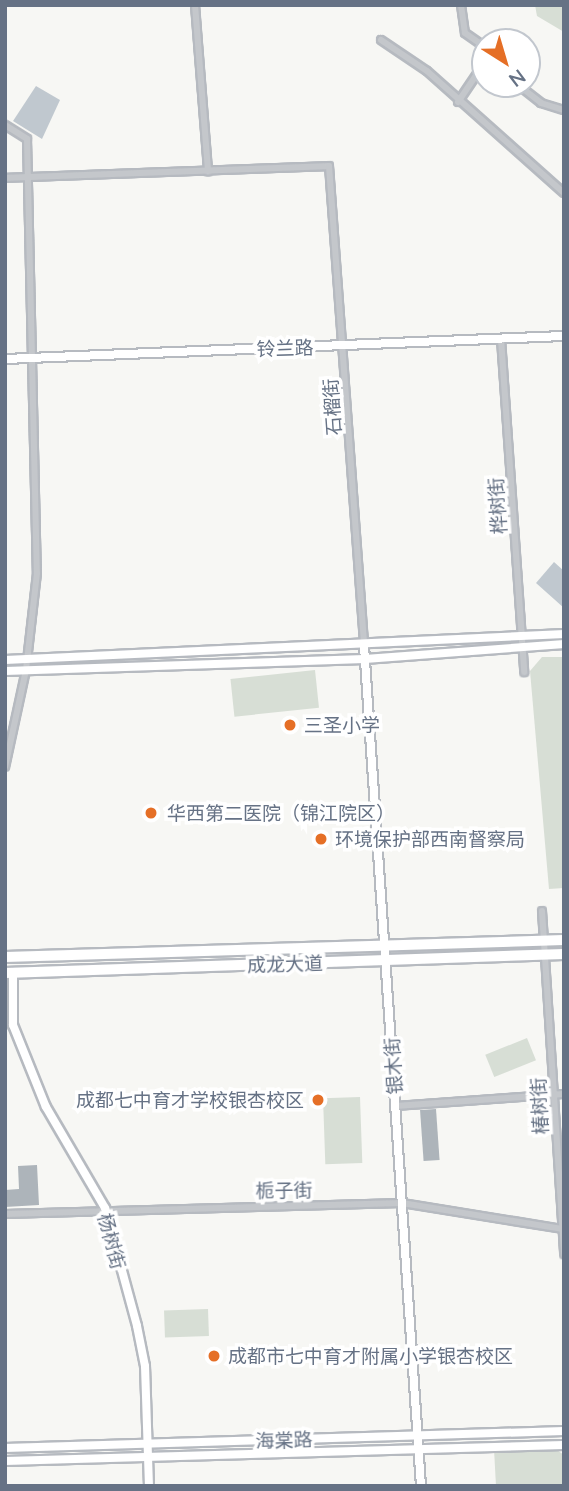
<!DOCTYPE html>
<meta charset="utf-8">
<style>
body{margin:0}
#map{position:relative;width:569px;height:1491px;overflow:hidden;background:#f7f7f4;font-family:Lato,"Noto Sans SC",sans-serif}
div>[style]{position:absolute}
.green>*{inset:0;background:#d7ded5;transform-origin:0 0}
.water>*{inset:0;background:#c0c8cf}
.building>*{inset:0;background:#adb4ba;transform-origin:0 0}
.roads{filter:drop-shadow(2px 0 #b6bac0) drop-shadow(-2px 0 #b6bac0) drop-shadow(0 2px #b6bac0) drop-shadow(0 -2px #b6bac0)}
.street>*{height:6px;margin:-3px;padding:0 3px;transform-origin:3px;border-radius:3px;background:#c4c7cb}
.secondary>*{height:8px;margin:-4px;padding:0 4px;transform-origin:4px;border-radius:4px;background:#fff}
.highway>*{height:10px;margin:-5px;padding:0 5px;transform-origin:5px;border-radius:5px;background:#fff}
.dots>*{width:19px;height:19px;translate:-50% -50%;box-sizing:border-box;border:4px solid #fff;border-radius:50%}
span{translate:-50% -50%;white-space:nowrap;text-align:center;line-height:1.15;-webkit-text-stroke:7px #fff;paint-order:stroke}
.street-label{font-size:19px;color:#667285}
.poi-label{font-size:19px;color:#667285}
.left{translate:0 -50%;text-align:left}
.right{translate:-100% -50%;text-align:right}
.frame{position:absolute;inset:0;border:7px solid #667285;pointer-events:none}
.north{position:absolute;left:471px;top:28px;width:70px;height:70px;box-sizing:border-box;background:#fff;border:2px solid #c2c7ce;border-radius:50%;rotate:143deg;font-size:19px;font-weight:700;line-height:28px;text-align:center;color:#667285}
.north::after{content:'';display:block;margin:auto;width:24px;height:32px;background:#e56f26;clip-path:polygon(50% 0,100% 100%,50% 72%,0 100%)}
</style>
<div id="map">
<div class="green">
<i style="clip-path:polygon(535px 5px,564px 5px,564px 32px,537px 16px)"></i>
<i style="clip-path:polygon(542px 657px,564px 657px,564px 888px,549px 889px,530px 671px)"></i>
<i style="left:315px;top:670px;width:38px;height:85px;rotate:84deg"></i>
<i style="left:527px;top:1038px;width:24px;height:45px;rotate:68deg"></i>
<i style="left:360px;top:1097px;width:66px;height:37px;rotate:88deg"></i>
<i style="left:208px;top:1309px;width:27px;height:44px;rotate:88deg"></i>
<i style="clip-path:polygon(554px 1448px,564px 1455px,564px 1486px,496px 1486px,494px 1449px)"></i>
</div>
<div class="water">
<i style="clip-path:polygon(36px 86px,60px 100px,42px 139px,13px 121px)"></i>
<i style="clip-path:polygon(554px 562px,564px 571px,564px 608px,536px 583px)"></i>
</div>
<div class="building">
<i style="left:436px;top:1109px;width:51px;height:16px;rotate:86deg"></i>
<i style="clip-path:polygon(37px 1165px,39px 1205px,5px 1207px,5px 1190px,19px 1189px,18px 1166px)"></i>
</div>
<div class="roads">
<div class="street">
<i style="left:195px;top:5px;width:167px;rotate:85.5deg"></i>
<i style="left:461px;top:5px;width:28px;rotate:82deg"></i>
<i style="left:465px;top:33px;width:24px;rotate:35deg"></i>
<i style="left:381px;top:40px;width:55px;rotate:34deg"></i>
<i style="left:427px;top:71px;width:183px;rotate:41.7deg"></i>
<i style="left:517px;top:84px;width:31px;rotate:38deg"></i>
<i style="left:541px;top:103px;width:24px;rotate:17deg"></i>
<i style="left:458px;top:102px;width:48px;rotate:-56deg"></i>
<i style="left:5px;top:125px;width:26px;rotate:32deg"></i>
<i style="left:27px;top:139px;width:434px;rotate:88.7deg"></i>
<i style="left:37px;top:573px;width:98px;rotate:96.5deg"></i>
<i style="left:26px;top:670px;width:99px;rotate:102.2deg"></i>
<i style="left:5px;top:178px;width:324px;rotate:-2.1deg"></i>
<i style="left:329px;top:166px;width:481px;rotate:85.8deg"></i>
<i style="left:501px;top:339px;width:334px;rotate:86deg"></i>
<i style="left:542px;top:911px;width:344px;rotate:86.3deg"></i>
<i style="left:395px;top:1106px;width:169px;rotate:-4.1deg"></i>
<i style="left:5px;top:1214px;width:397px;rotate:-1.6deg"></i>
<i style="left:402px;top:1203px;width:162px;rotate:9.2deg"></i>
</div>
<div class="secondary">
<i style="left:5px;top:359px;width:559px;rotate:-2.36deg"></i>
<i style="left:364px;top:646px;width:842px;rotate:86.12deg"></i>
<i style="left:5px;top:660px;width:560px;rotate:-2.66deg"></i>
<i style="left:5px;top:671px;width:360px;rotate:-1.9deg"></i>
<i style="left:365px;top:659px;width:200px;rotate:-4.3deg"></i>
<i style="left:13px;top:973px;width:52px;rotate:90deg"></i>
<i style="left:13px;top:1025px;width:88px;rotate:68.1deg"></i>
<i style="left:46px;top:1107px;width:117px;rotate:59.7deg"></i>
<i style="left:105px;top:1208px;width:122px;rotate:74.8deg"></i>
<i style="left:137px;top:1326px;width:41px;rotate:78.7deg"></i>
<i style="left:145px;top:1366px;width:120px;rotate:88.1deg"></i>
<i style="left:5px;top:1448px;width:559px;rotate:-1.74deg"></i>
<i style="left:5px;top:1461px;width:559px;rotate:-1.64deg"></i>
</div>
<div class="highway">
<i style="left:5px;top:957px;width:559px;rotate:-1.74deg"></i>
<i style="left:5px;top:973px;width:559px;rotate:-1.95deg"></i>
</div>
</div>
<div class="dots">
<i style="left:290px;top:725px;background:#e56f26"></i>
<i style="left:151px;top:813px;background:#e56f26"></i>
<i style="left:321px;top:839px;background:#e56f26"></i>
<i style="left:318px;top:1100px;background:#e56f26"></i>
<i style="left:214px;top:1356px;background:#e56f26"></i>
</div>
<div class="street-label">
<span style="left:285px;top:348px;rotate:-2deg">铃兰路</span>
<span style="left:332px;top:407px;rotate:-94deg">石榴街</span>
<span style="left:497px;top:506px;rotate:-94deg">桦树街</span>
<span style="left:285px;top:964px;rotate:-2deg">成龙大道</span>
<span style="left:393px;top:1066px;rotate:-94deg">银木街</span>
<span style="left:539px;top:1106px;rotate:-93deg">椿树街</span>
<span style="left:284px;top:1190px;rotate:-1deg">栀子街</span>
<span style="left:112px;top:1241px;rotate:75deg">杨树街</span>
<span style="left:284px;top:1440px;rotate:-2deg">海棠路</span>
</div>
<div class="poi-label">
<span class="left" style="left:304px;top:725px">三圣小学</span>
<span class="left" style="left:167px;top:813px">华西第二医院（锦江院区）</span>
<span class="left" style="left:335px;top:839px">环境保护部西南督察局</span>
<span class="right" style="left:304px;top:1100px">成都七中育才学校银杏校区</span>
<span class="left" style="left:228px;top:1356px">成都市七中育才附属小学银杏校区</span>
</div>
<div class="frame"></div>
<div class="north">N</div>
</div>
